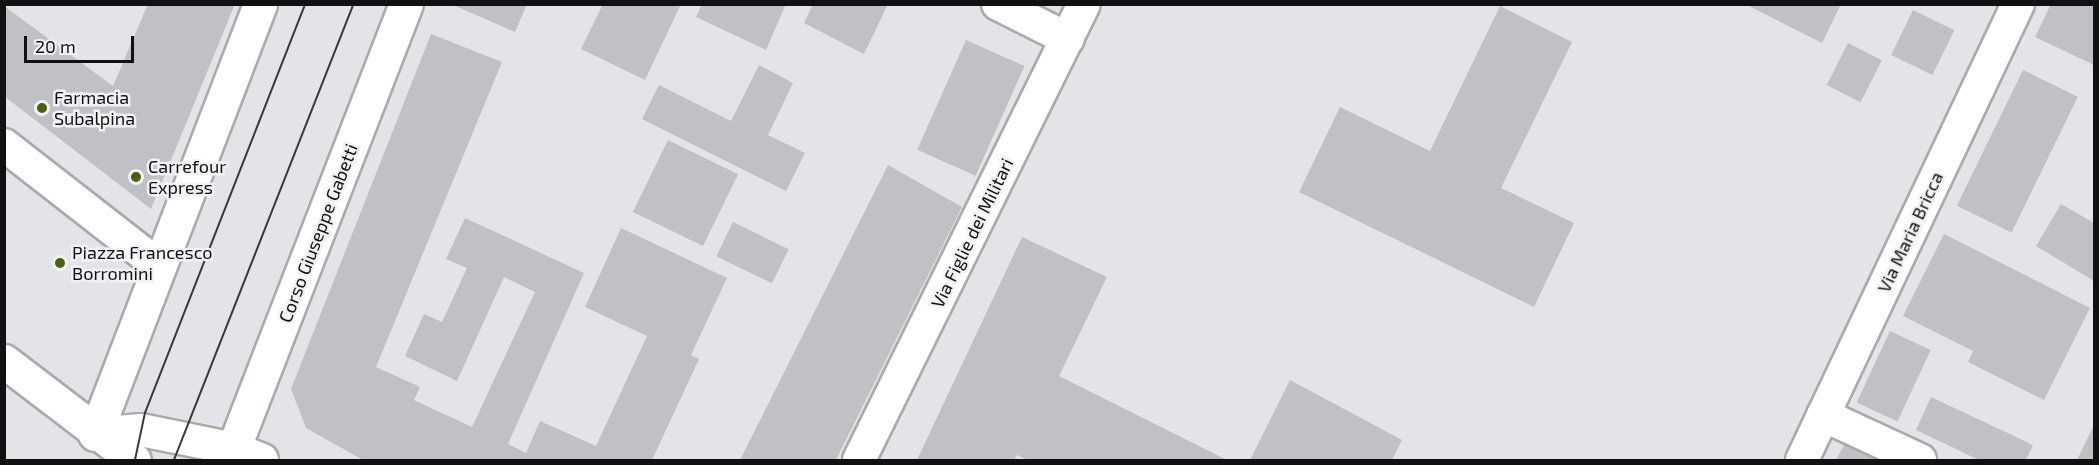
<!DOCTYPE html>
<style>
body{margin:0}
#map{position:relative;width:2099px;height:465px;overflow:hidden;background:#e3e4e8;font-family:"Exo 2",sans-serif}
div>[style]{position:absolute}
.building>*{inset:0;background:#c0c1c4;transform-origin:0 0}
.roads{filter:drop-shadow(2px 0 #a9aaae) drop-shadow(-2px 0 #a9aaae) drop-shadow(0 2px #a9aaae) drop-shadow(0 -2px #a9aaae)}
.minor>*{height:32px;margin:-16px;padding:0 16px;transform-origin:16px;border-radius:16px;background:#fff}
.tertiary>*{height:33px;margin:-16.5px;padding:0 16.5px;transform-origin:16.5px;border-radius:16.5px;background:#fff}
.primary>*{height:33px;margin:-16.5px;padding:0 16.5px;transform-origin:16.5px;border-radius:16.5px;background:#fff}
.tram>*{height:1.5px;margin:-0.75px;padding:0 0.75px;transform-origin:0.75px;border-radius:0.75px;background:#38393a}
.dots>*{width:16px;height:16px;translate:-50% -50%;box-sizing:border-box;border:3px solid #f1f2f5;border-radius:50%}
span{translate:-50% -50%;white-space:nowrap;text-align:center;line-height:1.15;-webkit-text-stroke:5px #f1f2f5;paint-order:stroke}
.poi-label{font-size:18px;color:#101112}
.left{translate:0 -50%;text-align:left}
.street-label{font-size:18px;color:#101112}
.frame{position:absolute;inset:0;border:6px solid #101112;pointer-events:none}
.scale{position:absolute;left:24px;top:36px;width:110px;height:27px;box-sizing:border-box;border:3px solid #101112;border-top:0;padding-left:8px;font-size:18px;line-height:21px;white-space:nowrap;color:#101112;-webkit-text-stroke:4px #f1f2f5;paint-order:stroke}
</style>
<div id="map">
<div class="building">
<i style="clip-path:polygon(148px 4px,235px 4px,151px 209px,4px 96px,4px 6px,113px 86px)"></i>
<i style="clip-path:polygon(451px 4px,527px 4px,515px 32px)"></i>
<i style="clip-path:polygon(603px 4px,681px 4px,645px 80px,581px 49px)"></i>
<i style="clip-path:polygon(702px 4px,786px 4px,766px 50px,696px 17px)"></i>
<i style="clip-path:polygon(813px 4px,888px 4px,864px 54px,804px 23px)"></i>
<i style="clip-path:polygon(1745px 4px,1841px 4px,1822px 43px)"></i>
<i style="clip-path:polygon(2051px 4px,2094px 4px,2094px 65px,2035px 37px)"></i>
<i style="clip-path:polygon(1500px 6px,1572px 42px,1501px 188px,1574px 223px,1534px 307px,1299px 192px,1340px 107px,1430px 151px)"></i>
<i style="left:1913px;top:10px;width:46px;height:50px;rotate:26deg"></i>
<i style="clip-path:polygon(431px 34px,502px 62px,376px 367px,420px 387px,414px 400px,472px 427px,535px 292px,504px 277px,457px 381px,405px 356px,424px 314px,442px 322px,467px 268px,446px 259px,465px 218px,584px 273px,508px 444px,526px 453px,540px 421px,596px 446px,647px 336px,585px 307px,621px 228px,727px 278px,691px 355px,699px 359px,652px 460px,363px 460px,306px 428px,291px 389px)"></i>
<i style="left:966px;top:40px;width:64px;height:120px;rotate:24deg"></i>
<i style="left:1848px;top:43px;width:38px;height:47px;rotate:27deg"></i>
<i style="clip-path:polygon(759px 65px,793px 83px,768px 135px,805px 153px,786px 191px,642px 119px,659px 85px,731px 121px)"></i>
<i style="left:2023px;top:70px;width:61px;height:151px;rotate:26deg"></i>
<i style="left:668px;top:140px;width:78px;height:80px;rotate:26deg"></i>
<i style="clip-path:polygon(888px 165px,962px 207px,836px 460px,740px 460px)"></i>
<i style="clip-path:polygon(2061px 204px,2094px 223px,2094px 281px,2036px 246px)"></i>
<i style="left:733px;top:222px;width:62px;height:38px;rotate:26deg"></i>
<i style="clip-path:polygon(1944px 234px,2090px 308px,2044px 400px,1968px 362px,1973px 351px,1903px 316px)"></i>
<i style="clip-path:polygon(1022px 237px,1107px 277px,1059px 376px,1227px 460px,1028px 460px,1017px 455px,1014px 460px,917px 460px)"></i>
<i style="left:1890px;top:331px;width:45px;height:79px;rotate:25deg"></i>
<i style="clip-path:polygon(1290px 380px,1402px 440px,1392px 460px,1250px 460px)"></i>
<i style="clip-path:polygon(1931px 397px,2033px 445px,2026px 460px,1979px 460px,1916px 430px)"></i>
<i style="clip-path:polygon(2094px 425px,2094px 460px,2077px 460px)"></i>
<i style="clip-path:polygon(1845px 443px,1878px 460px,1836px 460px)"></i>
</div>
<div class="roads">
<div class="minor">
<i style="left:998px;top:4px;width:78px;rotate:26.6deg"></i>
<i style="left:4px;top:145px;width:195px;rotate:37.9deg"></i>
<i style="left:1823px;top:415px;width:107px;rotate:24.9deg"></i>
<i style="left:95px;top:434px;width:46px;rotate:-5deg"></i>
<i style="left:141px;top:430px;width:95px;rotate:11.5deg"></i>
<i style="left:234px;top:449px;width:30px;rotate:21deg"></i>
<i style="left:859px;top:460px;width:508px;rotate:-63.74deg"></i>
<i style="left:1802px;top:460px;width:505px;rotate:-64.65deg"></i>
</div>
<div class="tertiary">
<i style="left:95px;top:434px;width:461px;rotate:-69deg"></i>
<i style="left:229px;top:460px;width:489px;rotate:-68.8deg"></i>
</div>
<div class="primary">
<i style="left:4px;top:361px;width:163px;rotate:37.3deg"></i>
</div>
</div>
<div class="tram">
<i style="left:135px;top:460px;width:48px;rotate:-78deg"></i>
<i style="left:145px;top:413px;width:439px;rotate:-68.6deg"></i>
<i style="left:174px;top:460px;width:490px;rotate:-68.5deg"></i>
</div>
<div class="dots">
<i style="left:42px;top:108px;background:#49600c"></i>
<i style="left:136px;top:177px;background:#49600c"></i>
<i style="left:60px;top:263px;background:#49600c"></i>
</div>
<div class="poi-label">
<span class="left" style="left:54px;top:108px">Farmacia<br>Subalpina</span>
<span class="left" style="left:148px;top:177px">Carrefour<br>Express</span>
<span class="left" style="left:72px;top:263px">Piazza Francesco<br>Borromini</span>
</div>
<div class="street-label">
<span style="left:1910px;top:232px;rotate:-65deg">Via Maria Bricca</span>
<span style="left:318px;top:233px;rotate:-69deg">Corso Giuseppe Gabetti</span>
<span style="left:972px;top:233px;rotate:-64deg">Via Figlie dei Militari</span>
</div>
<div class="frame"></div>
<div class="scale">20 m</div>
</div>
